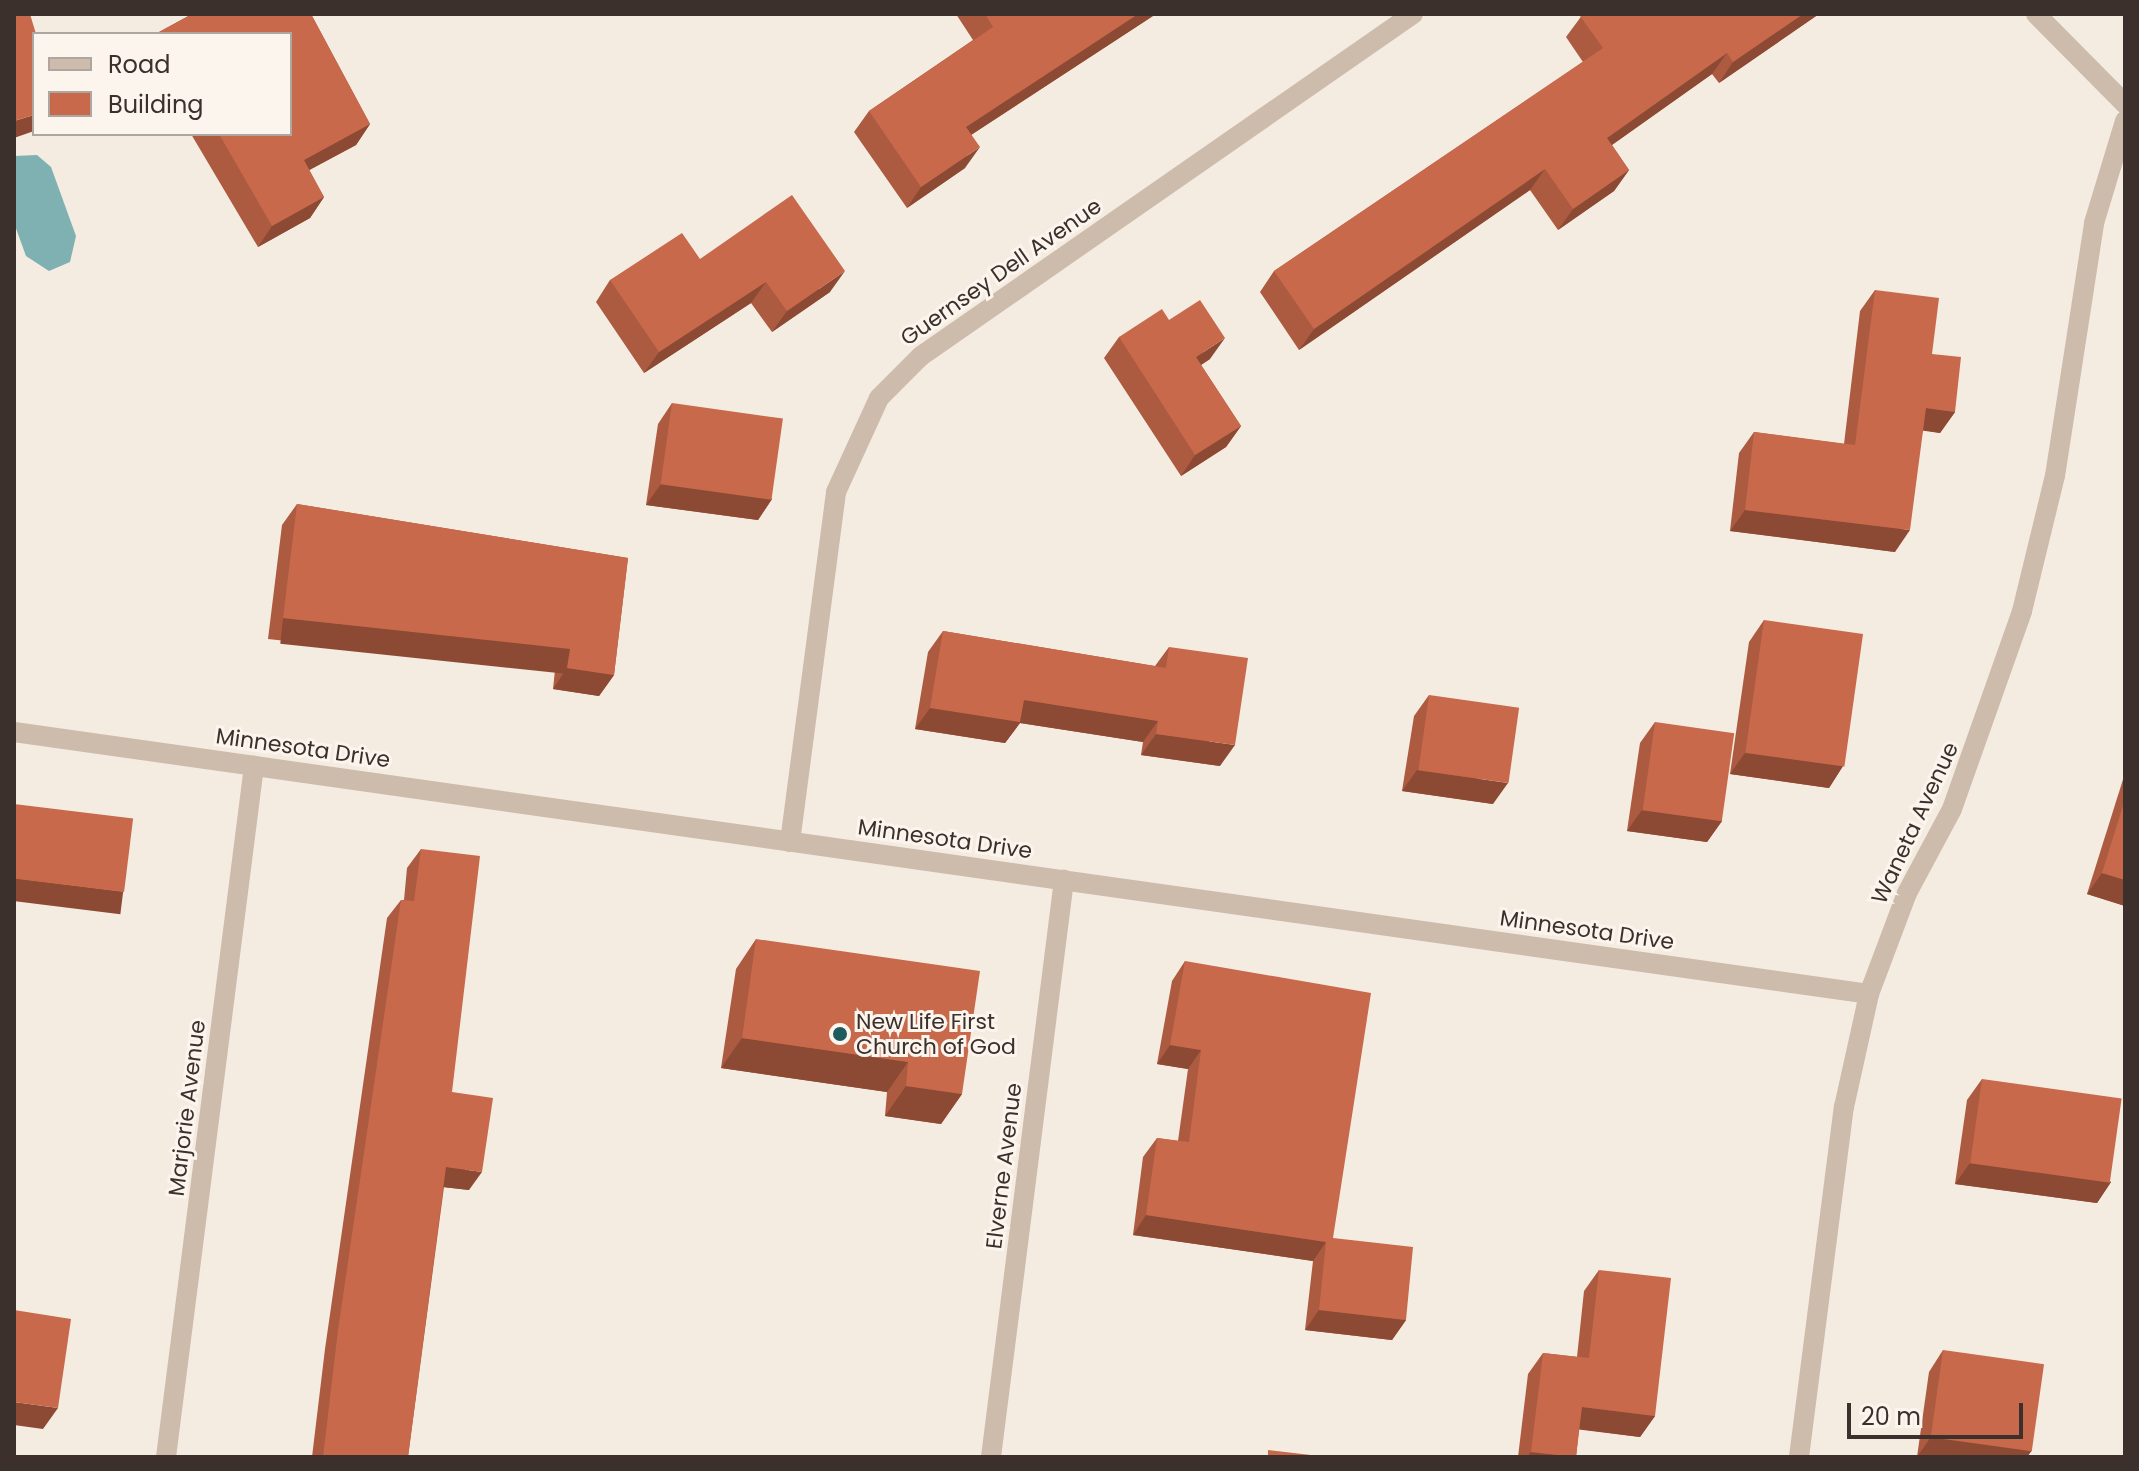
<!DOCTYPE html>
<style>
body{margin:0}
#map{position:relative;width:2139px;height:1471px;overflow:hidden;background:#f4ebe1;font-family:Poppins,sans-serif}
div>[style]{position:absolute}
.water>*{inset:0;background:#7fb0b2}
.minor>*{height:20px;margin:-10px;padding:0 10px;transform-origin:10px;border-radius:10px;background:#cdbbac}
.tertiary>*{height:20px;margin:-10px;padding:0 10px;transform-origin:10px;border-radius:10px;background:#cdbbac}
.wall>*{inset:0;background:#ac5a40}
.shaded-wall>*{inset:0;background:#8c4a34;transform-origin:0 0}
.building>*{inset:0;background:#c8694b;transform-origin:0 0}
.dots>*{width:22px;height:22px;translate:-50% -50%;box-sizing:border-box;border:4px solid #fbf5ee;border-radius:50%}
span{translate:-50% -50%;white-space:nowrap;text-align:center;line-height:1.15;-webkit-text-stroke:6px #fbf5ee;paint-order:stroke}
.street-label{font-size:22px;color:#3b302b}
.poi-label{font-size:22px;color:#3b302b}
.left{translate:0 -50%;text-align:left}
.frame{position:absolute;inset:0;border:16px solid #3b302b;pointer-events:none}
.legend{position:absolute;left:32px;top:32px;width:260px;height:104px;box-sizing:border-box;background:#fbf5ee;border:2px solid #aea6a0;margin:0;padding:10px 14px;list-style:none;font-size:24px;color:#3b302b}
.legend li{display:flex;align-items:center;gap:16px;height:40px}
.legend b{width:40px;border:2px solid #aea6a0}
.scale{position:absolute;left:1847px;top:1403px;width:176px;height:36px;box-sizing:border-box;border:4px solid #3b302b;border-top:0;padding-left:10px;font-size:24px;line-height:28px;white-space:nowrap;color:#3b302b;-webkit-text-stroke:6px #fbf5ee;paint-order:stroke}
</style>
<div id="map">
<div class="water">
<i style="clip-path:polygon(37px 155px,51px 167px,76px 236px,70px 262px,49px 271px,26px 256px,14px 223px,14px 156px)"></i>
</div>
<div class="minor">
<i style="left:14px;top:732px;width:1873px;rotate:8.04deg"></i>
<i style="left:790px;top:842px;width:353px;rotate:-82.5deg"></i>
<i style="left:836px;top:492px;width:103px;rotate:-65.4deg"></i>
<i style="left:879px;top:398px;width:59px;rotate:-45deg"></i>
<i style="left:921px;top:356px;width:599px;rotate:-34.8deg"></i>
<i style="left:166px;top:1457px;width:697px;rotate:-82.74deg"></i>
<i style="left:991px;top:1457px;width:582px;rotate:-82.79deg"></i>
<i style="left:1799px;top:1457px;width:353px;rotate:-82.7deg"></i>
<i style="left:1844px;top:1107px;width:116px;rotate:-77.5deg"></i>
<i style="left:1869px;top:994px;width:108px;rotate:-69.4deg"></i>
<i style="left:1907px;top:893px;width:95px;rotate:-61.8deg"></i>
<i style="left:1952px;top:809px;width:210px;rotate:-70.5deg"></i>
<i style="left:2022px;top:611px;width:139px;rotate:-76.3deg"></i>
<i style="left:2055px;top:476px;width:256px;rotate:-81.2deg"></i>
<i style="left:2094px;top:223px;width:107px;rotate:-73.1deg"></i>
</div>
<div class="tertiary">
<i style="left:2036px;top:14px;width:127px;rotate:45.3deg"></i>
</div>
<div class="wall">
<i style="clip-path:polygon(192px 14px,311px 14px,370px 124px,356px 145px,309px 170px,324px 197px,310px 218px,258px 247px,191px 134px,290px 134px,290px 34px,157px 34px,159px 32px)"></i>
<i style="clip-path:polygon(956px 14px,1156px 14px,971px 135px,965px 168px,907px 208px,854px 132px,869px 111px,973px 40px)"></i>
<i style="clip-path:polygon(1583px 14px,1819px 14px,1719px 83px,1712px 74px,1612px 145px,1629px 170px,1614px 191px,1558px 230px,1530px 190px,1299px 350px,1260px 292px,1274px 271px,1583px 62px,1566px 37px)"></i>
<i style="clip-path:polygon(700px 259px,830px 292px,772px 332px,751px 303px,644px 373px,596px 302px,610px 280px)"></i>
<i style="clip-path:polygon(1875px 290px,1932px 354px,1955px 412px,1940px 433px,1923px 430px,1895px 552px,1730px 531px,1739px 453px,1754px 432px,1844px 444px,1860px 311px)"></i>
<i style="clip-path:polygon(1169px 320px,1210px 359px,1201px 365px,1241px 426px,1226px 447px,1181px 476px,1104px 358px,1119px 337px)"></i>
<i style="clip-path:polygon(672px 403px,772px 499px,758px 520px,646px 505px,658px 424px)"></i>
<i style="clip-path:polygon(297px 504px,628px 558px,614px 675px,599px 696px,553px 689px,555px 670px,268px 639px,282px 525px)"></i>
<i style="clip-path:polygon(1764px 620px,1843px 766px,1829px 788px,1730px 774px,1749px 642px)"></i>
<i style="clip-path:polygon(943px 631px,1155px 666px,1169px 647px,1220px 766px,1141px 755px,1143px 742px,1020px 723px,1005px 743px,915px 729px,928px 652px)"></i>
<i style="clip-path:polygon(1429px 695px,1493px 804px,1402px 791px,1414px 716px)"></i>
<i style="clip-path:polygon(1655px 722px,1722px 821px,1707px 842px,1627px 831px,1640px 743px)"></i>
<i style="clip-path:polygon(2125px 773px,2125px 906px,2087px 894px)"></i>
<i style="clip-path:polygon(421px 849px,452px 1092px,469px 1190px,444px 1187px,408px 1457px,312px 1457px,325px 1349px,387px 918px,401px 900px,404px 900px,407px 868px)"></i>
<i style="clip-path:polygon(756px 939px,962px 1094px,941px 1124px,885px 1116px,887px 1092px,721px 1068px,736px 969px)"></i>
<i style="clip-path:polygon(1185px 961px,1333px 1238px,1406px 1320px,1392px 1340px,1305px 1330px,1313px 1261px,1133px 1235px,1143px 1157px,1157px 1138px,1178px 1141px,1188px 1069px,1157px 1064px,1172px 981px)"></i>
<i style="clip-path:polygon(1982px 1079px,2111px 1182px,2097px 1203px,1955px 1184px,1967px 1100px)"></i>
<i style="clip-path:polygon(1599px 1270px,1655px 1416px,1640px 1437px,1579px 1429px,1576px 1457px,1518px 1457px,1528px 1374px,1543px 1353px,1577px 1357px,1584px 1291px)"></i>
<i style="clip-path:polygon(1943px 1350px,2032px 1450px,2027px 1457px,1917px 1457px,1929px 1372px)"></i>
</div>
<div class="shaded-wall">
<i style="clip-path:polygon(1138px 14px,1156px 14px,951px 148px,966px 127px)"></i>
<i style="clip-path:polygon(1803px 14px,1819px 14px,1719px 83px,1733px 62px)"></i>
<i style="clip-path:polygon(1727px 53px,1712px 74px,1592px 159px,1607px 138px)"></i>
<i style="clip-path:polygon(34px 115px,34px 131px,14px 138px,14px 121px)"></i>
<i style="clip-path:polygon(370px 124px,356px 145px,289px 181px,304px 160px)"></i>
<i style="clip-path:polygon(980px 147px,965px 168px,907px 208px,921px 187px)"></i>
<i style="clip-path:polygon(1545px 169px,1530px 190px,1299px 350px,1314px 329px)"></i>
<i style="clip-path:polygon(1629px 170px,1614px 191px,1558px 230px,1573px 209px)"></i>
<i style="clip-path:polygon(324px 197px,310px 218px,258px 247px,272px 226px)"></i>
<i style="clip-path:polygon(845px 271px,830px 292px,772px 332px,787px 311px)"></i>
<i style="clip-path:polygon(766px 282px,751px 303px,644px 373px,659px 352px)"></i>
<i style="clip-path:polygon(1225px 338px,1210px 359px,1181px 378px,1196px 357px)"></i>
<i style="clip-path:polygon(1926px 408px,1955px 412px,1940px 433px,1911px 429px)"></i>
<i style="clip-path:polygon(1241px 426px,1226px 447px,1181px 476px,1195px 455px)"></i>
<i style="clip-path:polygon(661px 484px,772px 499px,758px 520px,646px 505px)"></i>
<i style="clip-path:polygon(1745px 510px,1910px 530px,1895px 552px,1730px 531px)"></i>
<i style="left:283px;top:618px;width:289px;height:26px;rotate:6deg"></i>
<i style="clip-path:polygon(567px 668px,614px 675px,599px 696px,553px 689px)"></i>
<i style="clip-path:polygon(1024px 700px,1158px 721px,1143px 742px,1020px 723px,1005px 743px,915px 729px,930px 708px)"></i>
<i style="clip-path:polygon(1156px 734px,1235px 745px,1220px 766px,1141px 755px)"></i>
<i style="clip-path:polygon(1745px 753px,1843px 766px,1829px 788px,1730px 774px)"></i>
<i style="clip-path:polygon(1417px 770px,1508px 783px,1493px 804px,1402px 791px)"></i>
<i style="clip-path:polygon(1642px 810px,1722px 821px,1707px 842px,1627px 831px)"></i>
<i style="clip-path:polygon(2102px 873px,2125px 880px,2125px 906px,2087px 894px)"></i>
<i style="left:14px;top:878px;width:110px;height:23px;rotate:7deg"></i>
<i style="clip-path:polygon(742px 1038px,908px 1062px,887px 1092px,721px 1068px)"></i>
<i style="clip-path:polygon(1170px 1045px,1201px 1050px,1188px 1069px,1157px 1064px)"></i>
<i style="clip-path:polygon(906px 1086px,962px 1094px,941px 1124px,885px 1116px)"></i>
<i style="clip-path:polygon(1970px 1163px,2111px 1182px,2097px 1203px,1955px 1184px)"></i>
<i style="clip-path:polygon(446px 1167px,482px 1172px,469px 1190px,433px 1186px)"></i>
<i style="clip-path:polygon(1146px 1215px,1326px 1242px,1313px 1261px,1133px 1235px)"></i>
<i style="clip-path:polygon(1319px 1310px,1406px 1320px,1392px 1340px,1305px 1330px)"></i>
<i style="clip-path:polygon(14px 1402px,58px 1408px,43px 1429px,14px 1425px)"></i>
<i style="clip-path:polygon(1582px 1407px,1655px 1416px,1640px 1437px,1567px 1428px)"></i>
<i style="clip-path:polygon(1931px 1437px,2032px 1450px,2027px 1457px,1917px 1457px)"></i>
<i style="clip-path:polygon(1531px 1452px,1573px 1457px,1527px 1457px)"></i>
</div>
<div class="building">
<i style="clip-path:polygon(14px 14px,30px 14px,36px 34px,34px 34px,34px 115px,14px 121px)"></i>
<i style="clip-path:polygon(192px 14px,311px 14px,370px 124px,304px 160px,324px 197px,272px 226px,219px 134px,290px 134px,290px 34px,160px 34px,159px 32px)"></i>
<i style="clip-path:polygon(985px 14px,1138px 14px,966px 127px,980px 147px,921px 187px,869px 111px,993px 27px)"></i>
<i style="clip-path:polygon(1583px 14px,1803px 14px,1733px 62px,1727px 53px,1607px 138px,1629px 170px,1573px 209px,1545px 169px,1314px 329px,1274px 271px,1603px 48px,1580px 16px)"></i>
<i style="clip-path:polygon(792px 195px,845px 271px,787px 311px,766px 282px,659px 352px,610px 280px,682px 233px,700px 259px)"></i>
<i style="clip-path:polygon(1875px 290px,1939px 298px,1932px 354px,1961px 357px,1955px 412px,1926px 408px,1910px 530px,1745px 510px,1754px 432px,1855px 445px)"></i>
<i style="clip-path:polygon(1200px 300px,1225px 338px,1196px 357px,1241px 426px,1195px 455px,1119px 337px,1162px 309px,1169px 320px)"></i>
<i style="left:672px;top:403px;width:112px;height:82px;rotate:8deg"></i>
<i style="clip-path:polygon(297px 504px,628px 558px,614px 675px,567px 668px,570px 649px,283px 618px)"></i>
<i style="left:1764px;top:620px;width:100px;height:134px;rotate:8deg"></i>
<i style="clip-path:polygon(943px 631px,1166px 668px,1169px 647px,1248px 658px,1235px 745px,1156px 734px,1158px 721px,1024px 700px,1020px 722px,930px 708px)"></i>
<i style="left:1429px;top:695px;width:91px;height:76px;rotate:8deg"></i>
<i style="left:1655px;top:722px;width:80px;height:89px;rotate:8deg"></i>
<i style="clip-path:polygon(2125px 799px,2125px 880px,2102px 873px)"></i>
<i style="left:14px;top:804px;width:120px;height:74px;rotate:7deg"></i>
<i style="clip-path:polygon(421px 849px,480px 856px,452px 1092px,493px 1098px,482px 1172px,446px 1167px,408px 1457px,323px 1457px,338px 1330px,401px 900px,414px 901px)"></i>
<i style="clip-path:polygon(756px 939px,980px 971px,962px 1094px,906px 1086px,908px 1062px,742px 1038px)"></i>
<i style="clip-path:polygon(1185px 961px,1371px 993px,1333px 1238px,1413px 1247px,1406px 1320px,1319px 1310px,1326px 1242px,1146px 1215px,1157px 1138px,1189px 1142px,1201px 1050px,1170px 1045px)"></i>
<i style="left:1982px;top:1079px;width:141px;height:85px;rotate:8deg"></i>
<i style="clip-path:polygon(1599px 1270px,1671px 1278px,1655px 1416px,1582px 1407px,1576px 1457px,1531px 1452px,1543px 1353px,1589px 1358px)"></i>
<i style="clip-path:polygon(14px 1310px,71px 1319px,58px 1408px,14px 1402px)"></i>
<i style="left:1943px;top:1350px;width:102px;height:88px;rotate:8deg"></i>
<i style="clip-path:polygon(1268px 1450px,1328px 1457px,1268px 1457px)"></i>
</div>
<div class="dots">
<i style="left:840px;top:1034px;background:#1f5a5e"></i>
</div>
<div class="street-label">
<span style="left:1001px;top:272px;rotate:-35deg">Guernsey Dell Avenue</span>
<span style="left:303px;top:748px;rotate:8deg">Minnesota Drive</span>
<span style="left:1915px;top:823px;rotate:-65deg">Waneta Avenue</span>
<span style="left:945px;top:839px;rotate:8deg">Minnesota Drive</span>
<span style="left:1587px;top:930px;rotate:8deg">Minnesota Drive</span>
<span style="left:187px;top:1108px;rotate:-83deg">Marjorie Avenue</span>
<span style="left:1004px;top:1166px;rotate:-83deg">Elverne Avenue</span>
</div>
<div class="poi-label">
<span class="left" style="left:856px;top:1034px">New Life First<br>Church of God</span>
</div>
<div class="frame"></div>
<ul class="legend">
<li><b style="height:10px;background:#cdbbac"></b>Road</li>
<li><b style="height:22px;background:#c8694b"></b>Building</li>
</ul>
<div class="scale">20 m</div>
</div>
